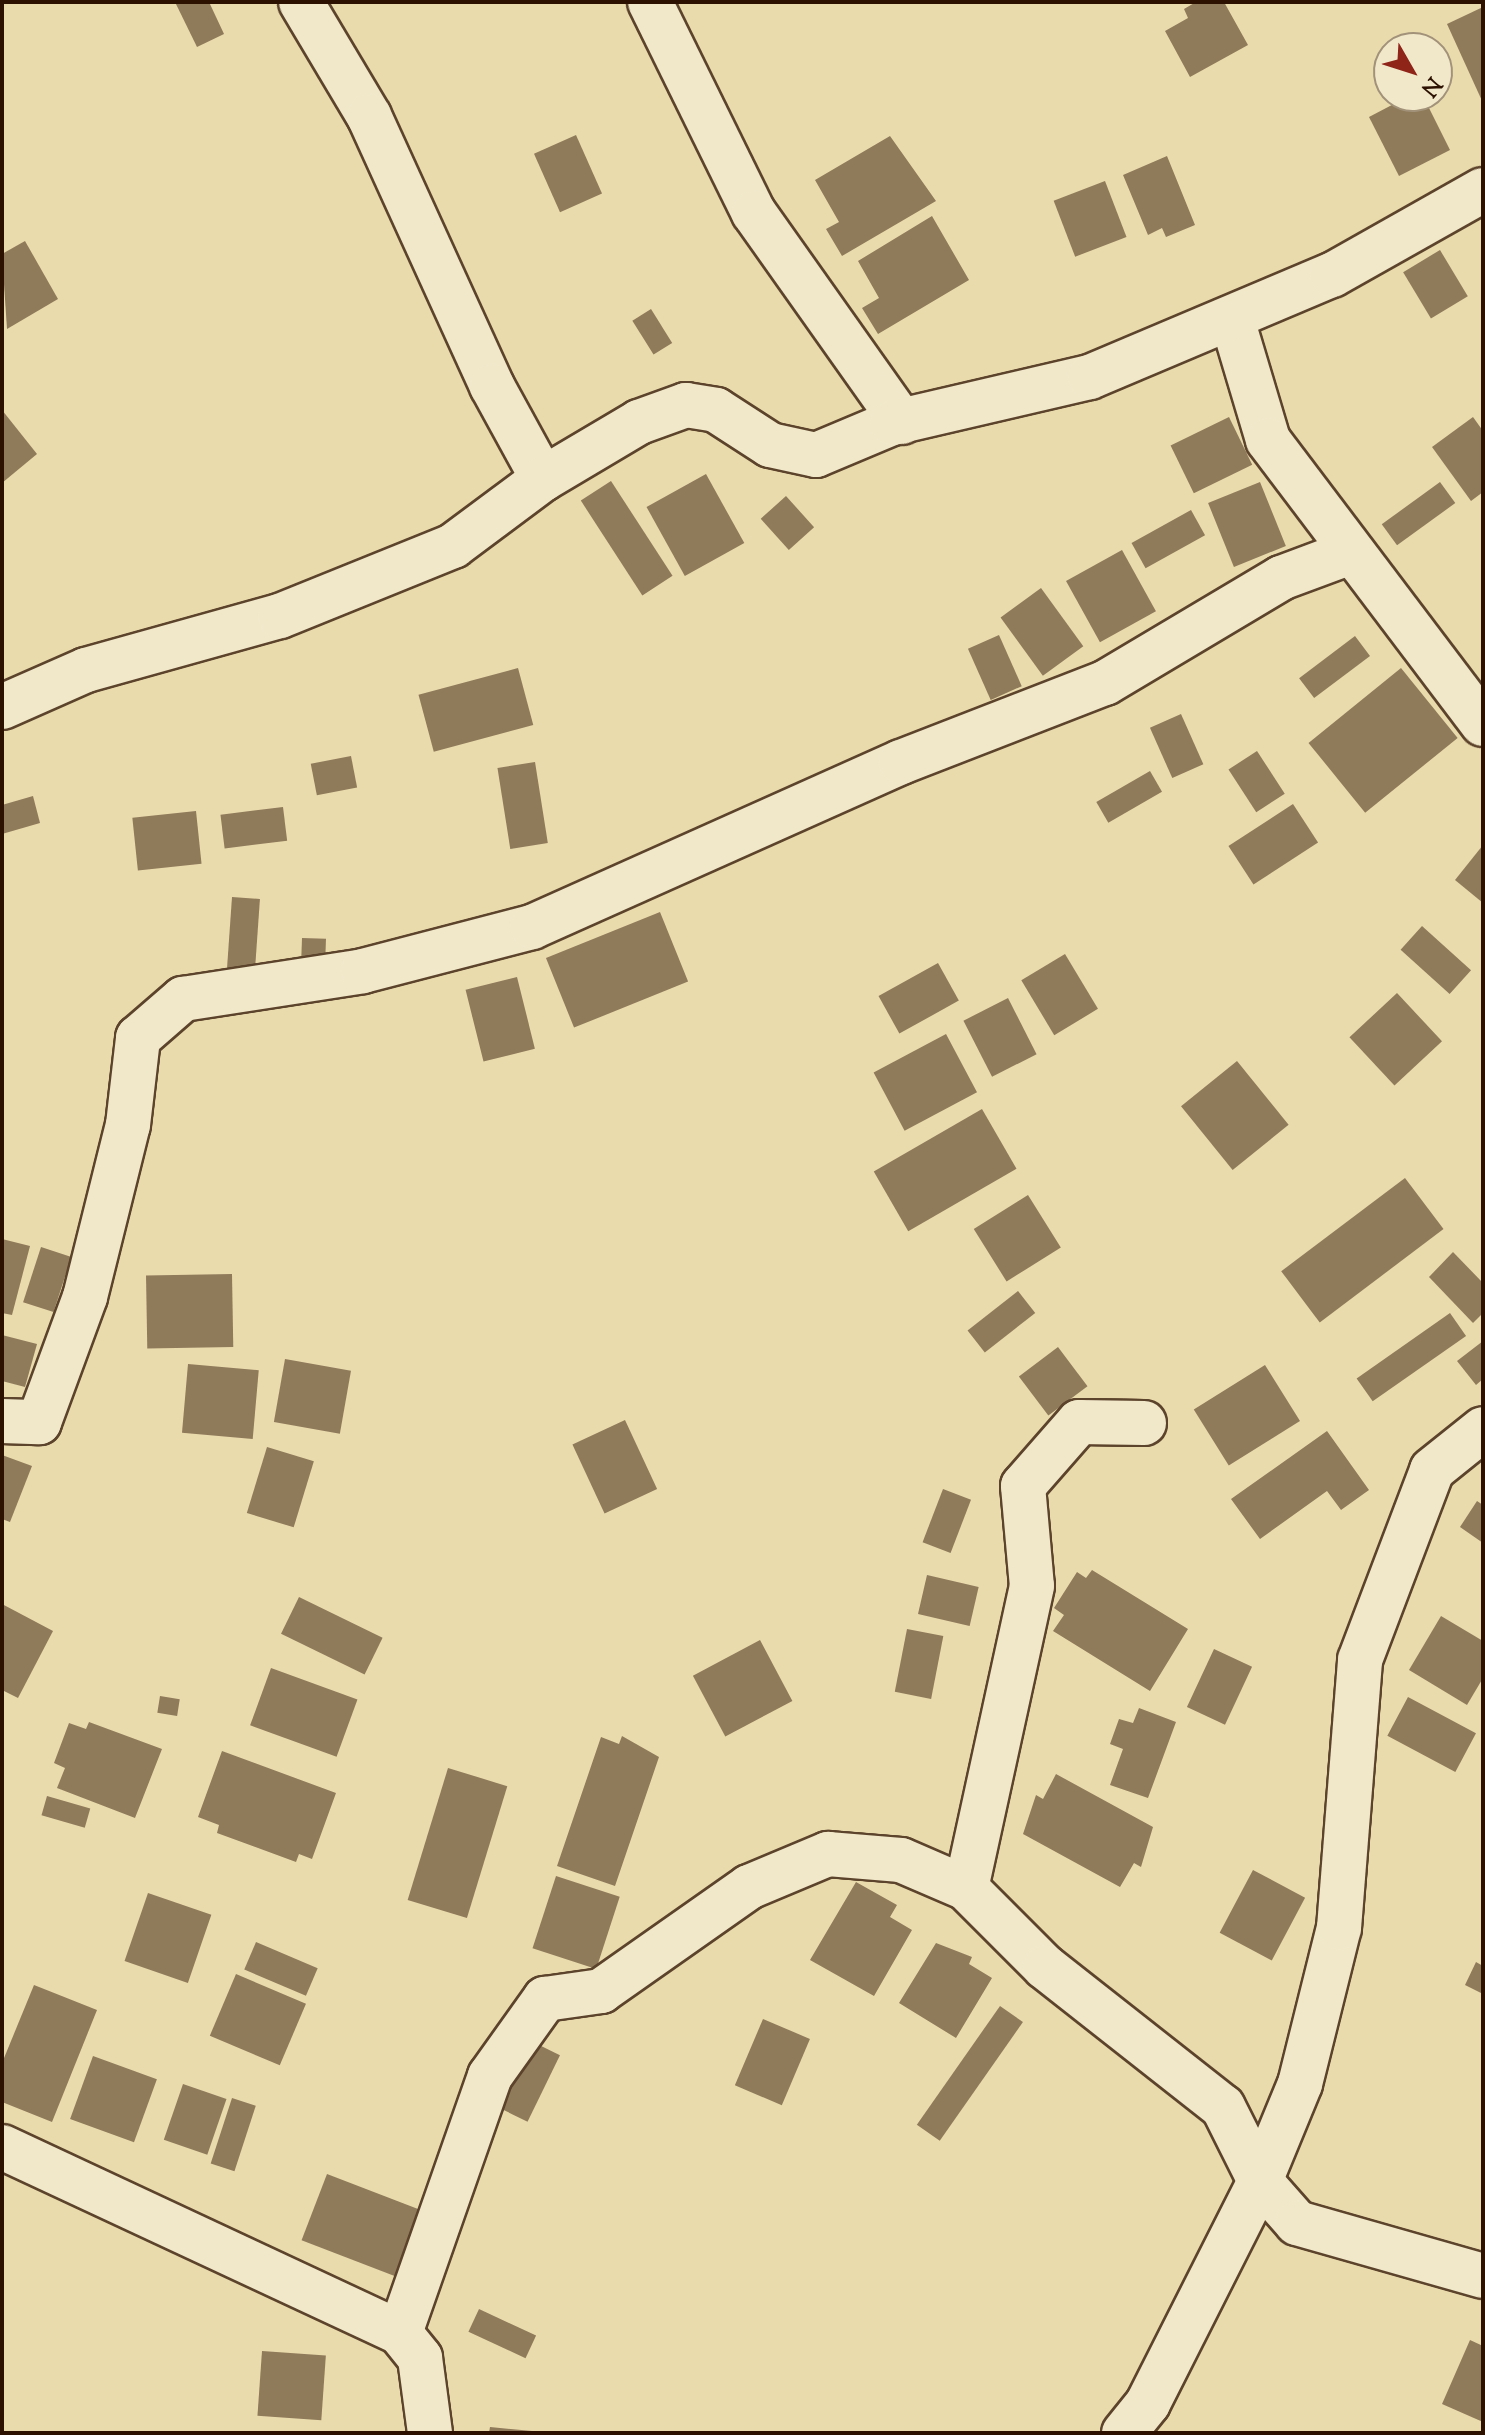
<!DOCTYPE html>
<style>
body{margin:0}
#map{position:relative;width:1485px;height:2435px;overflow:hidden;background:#eadbad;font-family:"Sorts Mill Goudy",serif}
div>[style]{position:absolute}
.building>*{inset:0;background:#8f7a5a;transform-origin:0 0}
.roads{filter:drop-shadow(2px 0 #5c432b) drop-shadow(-2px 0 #5c432b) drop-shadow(0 2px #5c432b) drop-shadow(0 -2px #5c432b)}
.minor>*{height:44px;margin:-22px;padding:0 22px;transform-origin:22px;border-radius:22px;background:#f1e8ca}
span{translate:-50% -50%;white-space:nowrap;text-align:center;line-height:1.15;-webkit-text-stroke:8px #f1e8ca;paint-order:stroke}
.frame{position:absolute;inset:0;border:4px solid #2c1000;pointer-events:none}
.north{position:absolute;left:1373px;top:32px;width:80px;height:80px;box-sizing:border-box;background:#f1e8ca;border:2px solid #a29279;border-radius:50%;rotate:129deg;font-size:22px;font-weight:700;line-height:32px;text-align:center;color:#2c1000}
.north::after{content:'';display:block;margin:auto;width:28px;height:36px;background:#8f2418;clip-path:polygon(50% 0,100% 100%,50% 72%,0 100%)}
</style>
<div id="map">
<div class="building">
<i style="clip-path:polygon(175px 2px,209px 2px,224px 34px,197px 47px)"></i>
<i style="clip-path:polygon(1196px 2px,1224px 2px,1248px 45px,1190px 77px,1165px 31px,1188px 18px,1184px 9px)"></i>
<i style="clip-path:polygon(1483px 7px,1483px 103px,1447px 24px)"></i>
<i style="clip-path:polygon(1409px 96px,1423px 96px,1450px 150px,1399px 176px,1369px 117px)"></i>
<i style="left:576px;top:135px;width:64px;height:46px;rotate:66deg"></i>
<i style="clip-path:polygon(890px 136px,936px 201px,842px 256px,826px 229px,839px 222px,815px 180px)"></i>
<i style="clip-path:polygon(1167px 156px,1195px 225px,1166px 237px,1162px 228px,1148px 235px,1123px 175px)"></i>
<i style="left:1105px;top:181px;width:60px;height:55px;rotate:69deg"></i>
<i style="clip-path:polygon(932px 216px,969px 280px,878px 334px,862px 308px,879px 298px,858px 261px)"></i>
<i style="clip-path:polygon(25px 241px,58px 299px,7px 329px,2px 254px)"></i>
<i style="left:1440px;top:250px;width:54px;height:43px;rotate:59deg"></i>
<i style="left:651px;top:309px;width:40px;height:22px;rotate:58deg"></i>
<i style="clip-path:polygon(2px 410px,37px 454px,2px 483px)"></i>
<i style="left:1229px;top:417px;width:53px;height:65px;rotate:64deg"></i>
<i style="clip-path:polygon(1473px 417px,1483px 431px,1483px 492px,1471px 501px,1432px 447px)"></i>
<i style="left:706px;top:474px;width:79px;height:68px;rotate:61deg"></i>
<i style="left:611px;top:481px;width:113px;height:36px;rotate:57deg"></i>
<i style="left:1260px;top:482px;width:69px;height:56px;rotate:68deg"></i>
<i style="left:1440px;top:482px;width:26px;height:72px;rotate:54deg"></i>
<i style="left:786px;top:496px;width:42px;height:34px;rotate:48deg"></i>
<i style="left:1191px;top:510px;width:29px;height:68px;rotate:61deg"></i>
<i style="left:1122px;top:550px;width:70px;height:64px;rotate:61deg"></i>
<i style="left:1041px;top:588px;width:72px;height:50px;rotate:54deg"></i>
<i style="left:999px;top:635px;width:56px;height:34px;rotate:66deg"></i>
<i style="left:1355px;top:636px;width:25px;height:70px;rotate:53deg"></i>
<i style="left:518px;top:668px;width:59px;height:103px;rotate:75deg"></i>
<i style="left:1401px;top:668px;width:90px;height:119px;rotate:51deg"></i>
<i style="left:1181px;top:714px;width:55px;height:34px;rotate:66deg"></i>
<i style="left:1257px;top:751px;width:51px;height:34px;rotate:57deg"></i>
<i style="left:351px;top:756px;width:32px;height:41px;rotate:79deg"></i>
<i style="left:535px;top:762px;width:82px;height:38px;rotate:81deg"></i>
<i style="left:1150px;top:771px;width:24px;height:62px;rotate:60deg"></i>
<i style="clip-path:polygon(33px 796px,40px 823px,2px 834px,2px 805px)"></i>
<i style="left:1293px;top:804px;width:46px;height:77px;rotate:57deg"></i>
<i style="left:283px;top:807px;width:34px;height:63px;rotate:83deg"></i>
<i style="left:196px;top:811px;width:53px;height:64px;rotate:84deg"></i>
<i style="clip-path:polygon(1483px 845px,1483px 903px,1455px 880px)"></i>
<i style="left:232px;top:897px;width:28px;height:71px;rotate:4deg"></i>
<i style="left:660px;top:912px;width:75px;height:123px;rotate:68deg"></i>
<i style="left:1422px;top:926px;width:66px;height:32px;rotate:42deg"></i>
<i style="left:302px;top:938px;width:24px;height:33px;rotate:2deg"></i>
<i style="left:1065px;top:954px;width:64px;height:51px;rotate:59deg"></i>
<i style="left:938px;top:963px;width:43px;height:68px;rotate:61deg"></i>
<i style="left:517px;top:977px;width:74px;height:53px;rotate:76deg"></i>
<i style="left:1397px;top:993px;width:66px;height:65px;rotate:47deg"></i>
<i style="left:1008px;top:998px;width:63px;height:50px;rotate:63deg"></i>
<i style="left:946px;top:1034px;width:66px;height:82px;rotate:62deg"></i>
<i style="left:1237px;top:1061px;width:82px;height:72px;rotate:51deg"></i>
<i style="left:982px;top:1109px;width:69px;height:125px;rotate:60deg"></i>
<i style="left:1405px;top:1178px;width:64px;height:155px;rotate:53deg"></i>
<i style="left:1028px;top:1195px;width:62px;height:64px;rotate:58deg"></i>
<i style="clip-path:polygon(2px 1239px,30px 1246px,12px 1315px,2px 1313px)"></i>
<i style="left:41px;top:1247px;width:32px;height:58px;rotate:18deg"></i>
<i style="clip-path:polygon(1453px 1252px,1483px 1283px,1483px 1313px,1473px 1323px,1429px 1277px)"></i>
<i style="left:232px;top:1274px;width:73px;height:86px;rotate:89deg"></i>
<i style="left:1018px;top:1291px;width:28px;height:64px;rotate:52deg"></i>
<i style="left:1450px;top:1313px;width:28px;height:114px;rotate:55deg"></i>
<i style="clip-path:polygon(2px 1335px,37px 1344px,25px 1387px,2px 1381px)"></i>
<i style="clip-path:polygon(1483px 1341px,1483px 1379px,1476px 1385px,1457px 1361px)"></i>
<i style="left:1058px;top:1347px;width:49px;height:49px;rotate:53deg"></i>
<i style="left:285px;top:1359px;width:67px;height:64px;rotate:10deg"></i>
<i style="left:188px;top:1364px;width:71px;height:69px;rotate:5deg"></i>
<i style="left:1265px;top:1365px;width:66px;height:84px;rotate:58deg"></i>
<i style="left:625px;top:1420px;width:76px;height:58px;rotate:65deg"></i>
<i style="clip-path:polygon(1327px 1431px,1369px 1490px,1341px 1510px,1327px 1491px,1260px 1539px,1231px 1499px)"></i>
<i style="left:267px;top:1447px;width:49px;height:69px;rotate:17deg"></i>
<i style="clip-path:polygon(2px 1455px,32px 1466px,10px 1522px,2px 1519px)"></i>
<i style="left:943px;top:1489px;width:30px;height:57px;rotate:21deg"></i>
<i style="clip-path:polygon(1477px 1501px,1483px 1505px,1483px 1543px,1460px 1527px)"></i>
<i style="clip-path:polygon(1092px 1570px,1188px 1629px,1150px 1691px,1053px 1631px,1064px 1615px,1054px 1608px,1077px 1572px,1086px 1578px)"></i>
<i style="left:927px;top:1575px;width:53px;height:40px;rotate:13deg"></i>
<i style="left:299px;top:1597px;width:93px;height:41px;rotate:26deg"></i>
<i style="clip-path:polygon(2px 1604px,53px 1631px,18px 1698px,2px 1690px)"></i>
<i style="clip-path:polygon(1441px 1616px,1483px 1641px,1483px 1678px,1467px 1705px,1409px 1670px)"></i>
<i style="left:907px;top:1629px;width:37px;height:64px;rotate:11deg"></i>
<i style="left:760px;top:1640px;width:69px;height:76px;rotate:62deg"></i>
<i style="left:1214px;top:1649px;width:42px;height:64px;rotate:25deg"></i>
<i style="left:271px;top:1668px;width:92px;height:61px;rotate:20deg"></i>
<i style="left:160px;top:1696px;width:20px;height:17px;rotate:9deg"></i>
<i style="left:1408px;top:1697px;width:77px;height:44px;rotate:28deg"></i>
<i style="clip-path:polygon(1139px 1708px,1176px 1722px,1148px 1798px,1110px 1785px,1123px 1749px,1110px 1744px,1119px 1719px,1133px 1723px)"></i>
<i style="clip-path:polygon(89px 1722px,162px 1749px,135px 1818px,57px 1788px,65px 1768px,54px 1763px,69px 1723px,86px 1729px)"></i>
<i style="clip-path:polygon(622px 1736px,659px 1757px,615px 1886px,557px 1866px,601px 1737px,619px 1744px)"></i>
<i style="clip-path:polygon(222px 1751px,336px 1793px,312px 1859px,299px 1854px,296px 1862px,217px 1833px,219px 1825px,198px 1817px)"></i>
<i style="left:448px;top:1768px;width:62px;height:138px;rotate:17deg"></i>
<i style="clip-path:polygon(1056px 1774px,1153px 1827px,1141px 1867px,1134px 1863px,1120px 1887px,1023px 1834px,1036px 1795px,1043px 1799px)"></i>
<i style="left:47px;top:1796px;width:45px;height:20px;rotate:16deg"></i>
<i style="left:1253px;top:1870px;width:59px;height:71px;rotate:28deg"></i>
<i style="left:556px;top:1876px;width:67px;height:76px;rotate:18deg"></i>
<i style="clip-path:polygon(856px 1882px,897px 1905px,890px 1917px,912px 1930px,874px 1996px,810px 1960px)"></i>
<i style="left:148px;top:1893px;width:67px;height:72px;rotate:19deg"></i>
<i style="left:256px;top:1942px;width:67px;height:30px;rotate:23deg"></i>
<i style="clip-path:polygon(936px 1943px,972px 1957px,969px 1964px,992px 1978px,956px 2038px,899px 2003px)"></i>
<i style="clip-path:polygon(1476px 1962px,1483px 1966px,1483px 1994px,1465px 1985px)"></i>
<i style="left:236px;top:1974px;width:76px;height:67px;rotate:23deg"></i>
<i style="clip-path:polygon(34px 1985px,97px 2010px,52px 2122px,2px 2102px,2px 2063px)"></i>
<i style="left:1000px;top:2006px;width:28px;height:145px;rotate:35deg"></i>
<i style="left:763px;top:2019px;width:51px;height:72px;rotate:23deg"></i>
<i style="left:533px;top:2042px;width:30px;height:74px;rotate:26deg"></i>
<i style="left:93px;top:2056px;width:68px;height:67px;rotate:20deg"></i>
<i style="left:183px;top:2084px;width:46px;height:59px;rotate:19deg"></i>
<i style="left:232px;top:2098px;width:25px;height:69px;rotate:18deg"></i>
<i style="left:327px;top:2174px;width:101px;height:71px;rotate:21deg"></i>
<i style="left:479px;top:2309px;width:63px;height:25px;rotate:25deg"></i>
<i style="clip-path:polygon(1470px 2340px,1483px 2346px,1483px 2422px,1442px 2404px)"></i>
<i style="left:262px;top:2351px;width:64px;height:65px;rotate:4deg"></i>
<i style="clip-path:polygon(490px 2427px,532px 2431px,532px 2433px,489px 2433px)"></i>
</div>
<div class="roads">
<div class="minor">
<i style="left:301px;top:2px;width:133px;rotate:59.2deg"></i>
<i style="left:369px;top:116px;width:297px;rotate:65.5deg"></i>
<i style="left:492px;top:386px;width:106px;rotate:61.3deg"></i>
<i style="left:650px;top:2px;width:235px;rotate:63.8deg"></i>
<i style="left:754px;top:213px;width:256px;rotate:54.7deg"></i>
<i style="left:1232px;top:319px;width:126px;rotate:73.4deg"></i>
<i style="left:1268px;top:440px;width:356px;rotate:52.9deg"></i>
<i style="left:2px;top:707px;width:92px;rotate:-23.8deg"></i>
<i style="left:86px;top:670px;width:201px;rotate:-15.6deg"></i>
<i style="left:280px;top:616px;width:187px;rotate:-22deg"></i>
<i style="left:453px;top:546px;width:112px;rotate:-36.7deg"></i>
<i style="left:543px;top:479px;width:112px;rotate:-30.7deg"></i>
<i style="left:639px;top:422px;width:50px;rotate:-19.9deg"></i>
<i style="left:686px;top:405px;width:30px;rotate:9deg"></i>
<i style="left:716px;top:410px;width:64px;rotate:32.9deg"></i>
<i style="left:770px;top:445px;width:47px;rotate:12.3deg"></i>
<i style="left:816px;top:455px;width:82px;rotate:-22.8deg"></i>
<i style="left:892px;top:423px;width:203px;rotate:-13.1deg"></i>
<i style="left:1090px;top:377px;width:263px;rotate:-22.9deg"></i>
<i style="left:1332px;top:275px;width:173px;rotate:-29.4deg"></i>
<i style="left:2px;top:1421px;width:37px;rotate:2deg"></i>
<i style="left:39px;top:1422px;width:133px;rotate:-69.8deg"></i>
<i style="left:85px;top:1297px;width:177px;rotate:-76deg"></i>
<i style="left:128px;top:1125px;width:88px;rotate:-83.4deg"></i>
<i style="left:138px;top:1038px;width:60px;rotate:-40.9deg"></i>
<i style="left:183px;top:999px;width:182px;rotate:-8.8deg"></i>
<i style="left:363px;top:971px;width:175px;rotate:-14.6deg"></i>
<i style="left:532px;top:927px;width:404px;rotate:-24.1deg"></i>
<i style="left:901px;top:762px;width:219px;rotate:-21.2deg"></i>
<i style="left:1105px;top:683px;width:205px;rotate:-30.8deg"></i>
<i style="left:1281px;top:578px;width:72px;rotate:-20.5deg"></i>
<i style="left:1144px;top:1423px;width:65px;rotate:-179.1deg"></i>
<i style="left:1079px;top:1422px;width:85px;rotate:131.2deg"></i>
<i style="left:1023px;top:1486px;width:100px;rotate:84.9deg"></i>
<i style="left:1032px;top:1586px;width:309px;rotate:102.3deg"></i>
<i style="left:966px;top:1888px;width:112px;rotate:45deg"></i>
<i style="left:1045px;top:1967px;width:226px;rotate:38.2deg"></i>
<i style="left:1223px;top:2107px;width:83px;rotate:63.4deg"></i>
<i style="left:1260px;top:2181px;width:56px;rotate:48.6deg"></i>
<i style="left:1297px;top:2223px;width:193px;rotate:15.9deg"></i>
<i style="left:2px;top:2147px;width:439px;rotate:25deg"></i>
<i style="left:400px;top:2333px;width:32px;rotate:51deg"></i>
<i style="left:420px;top:2358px;width:76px;rotate:82.4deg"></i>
<i style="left:400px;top:2333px;width:272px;rotate:-70.7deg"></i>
<i style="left:490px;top:2076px;width:95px;rotate:-54.5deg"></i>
<i style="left:545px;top:1999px;width:57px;rotate:-8.1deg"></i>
<i style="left:601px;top:1991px;width:181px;rotate:-35.1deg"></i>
<i style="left:749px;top:1887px;width:86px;rotate:-22.7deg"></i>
<i style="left:828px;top:1854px;width:73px;rotate:4.7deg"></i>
<i style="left:901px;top:1860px;width:71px;rotate:23.3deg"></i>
<i style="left:1124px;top:2433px;width:38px;rotate:-51deg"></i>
<i style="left:1148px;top:2403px;width:249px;rotate:-63.2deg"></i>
<i style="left:1260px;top:2181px;width:105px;rotate:-67.6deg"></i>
<i style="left:1300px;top:2084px;width:161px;rotate:-76deg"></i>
<i style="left:1339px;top:1928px;width:269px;rotate:-85.5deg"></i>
<i style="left:1360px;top:1660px;width:203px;rotate:-69.2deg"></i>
<i style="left:1432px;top:1470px;width:65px;rotate:-38.8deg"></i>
</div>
</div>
<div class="frame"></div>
<div class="north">N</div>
</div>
